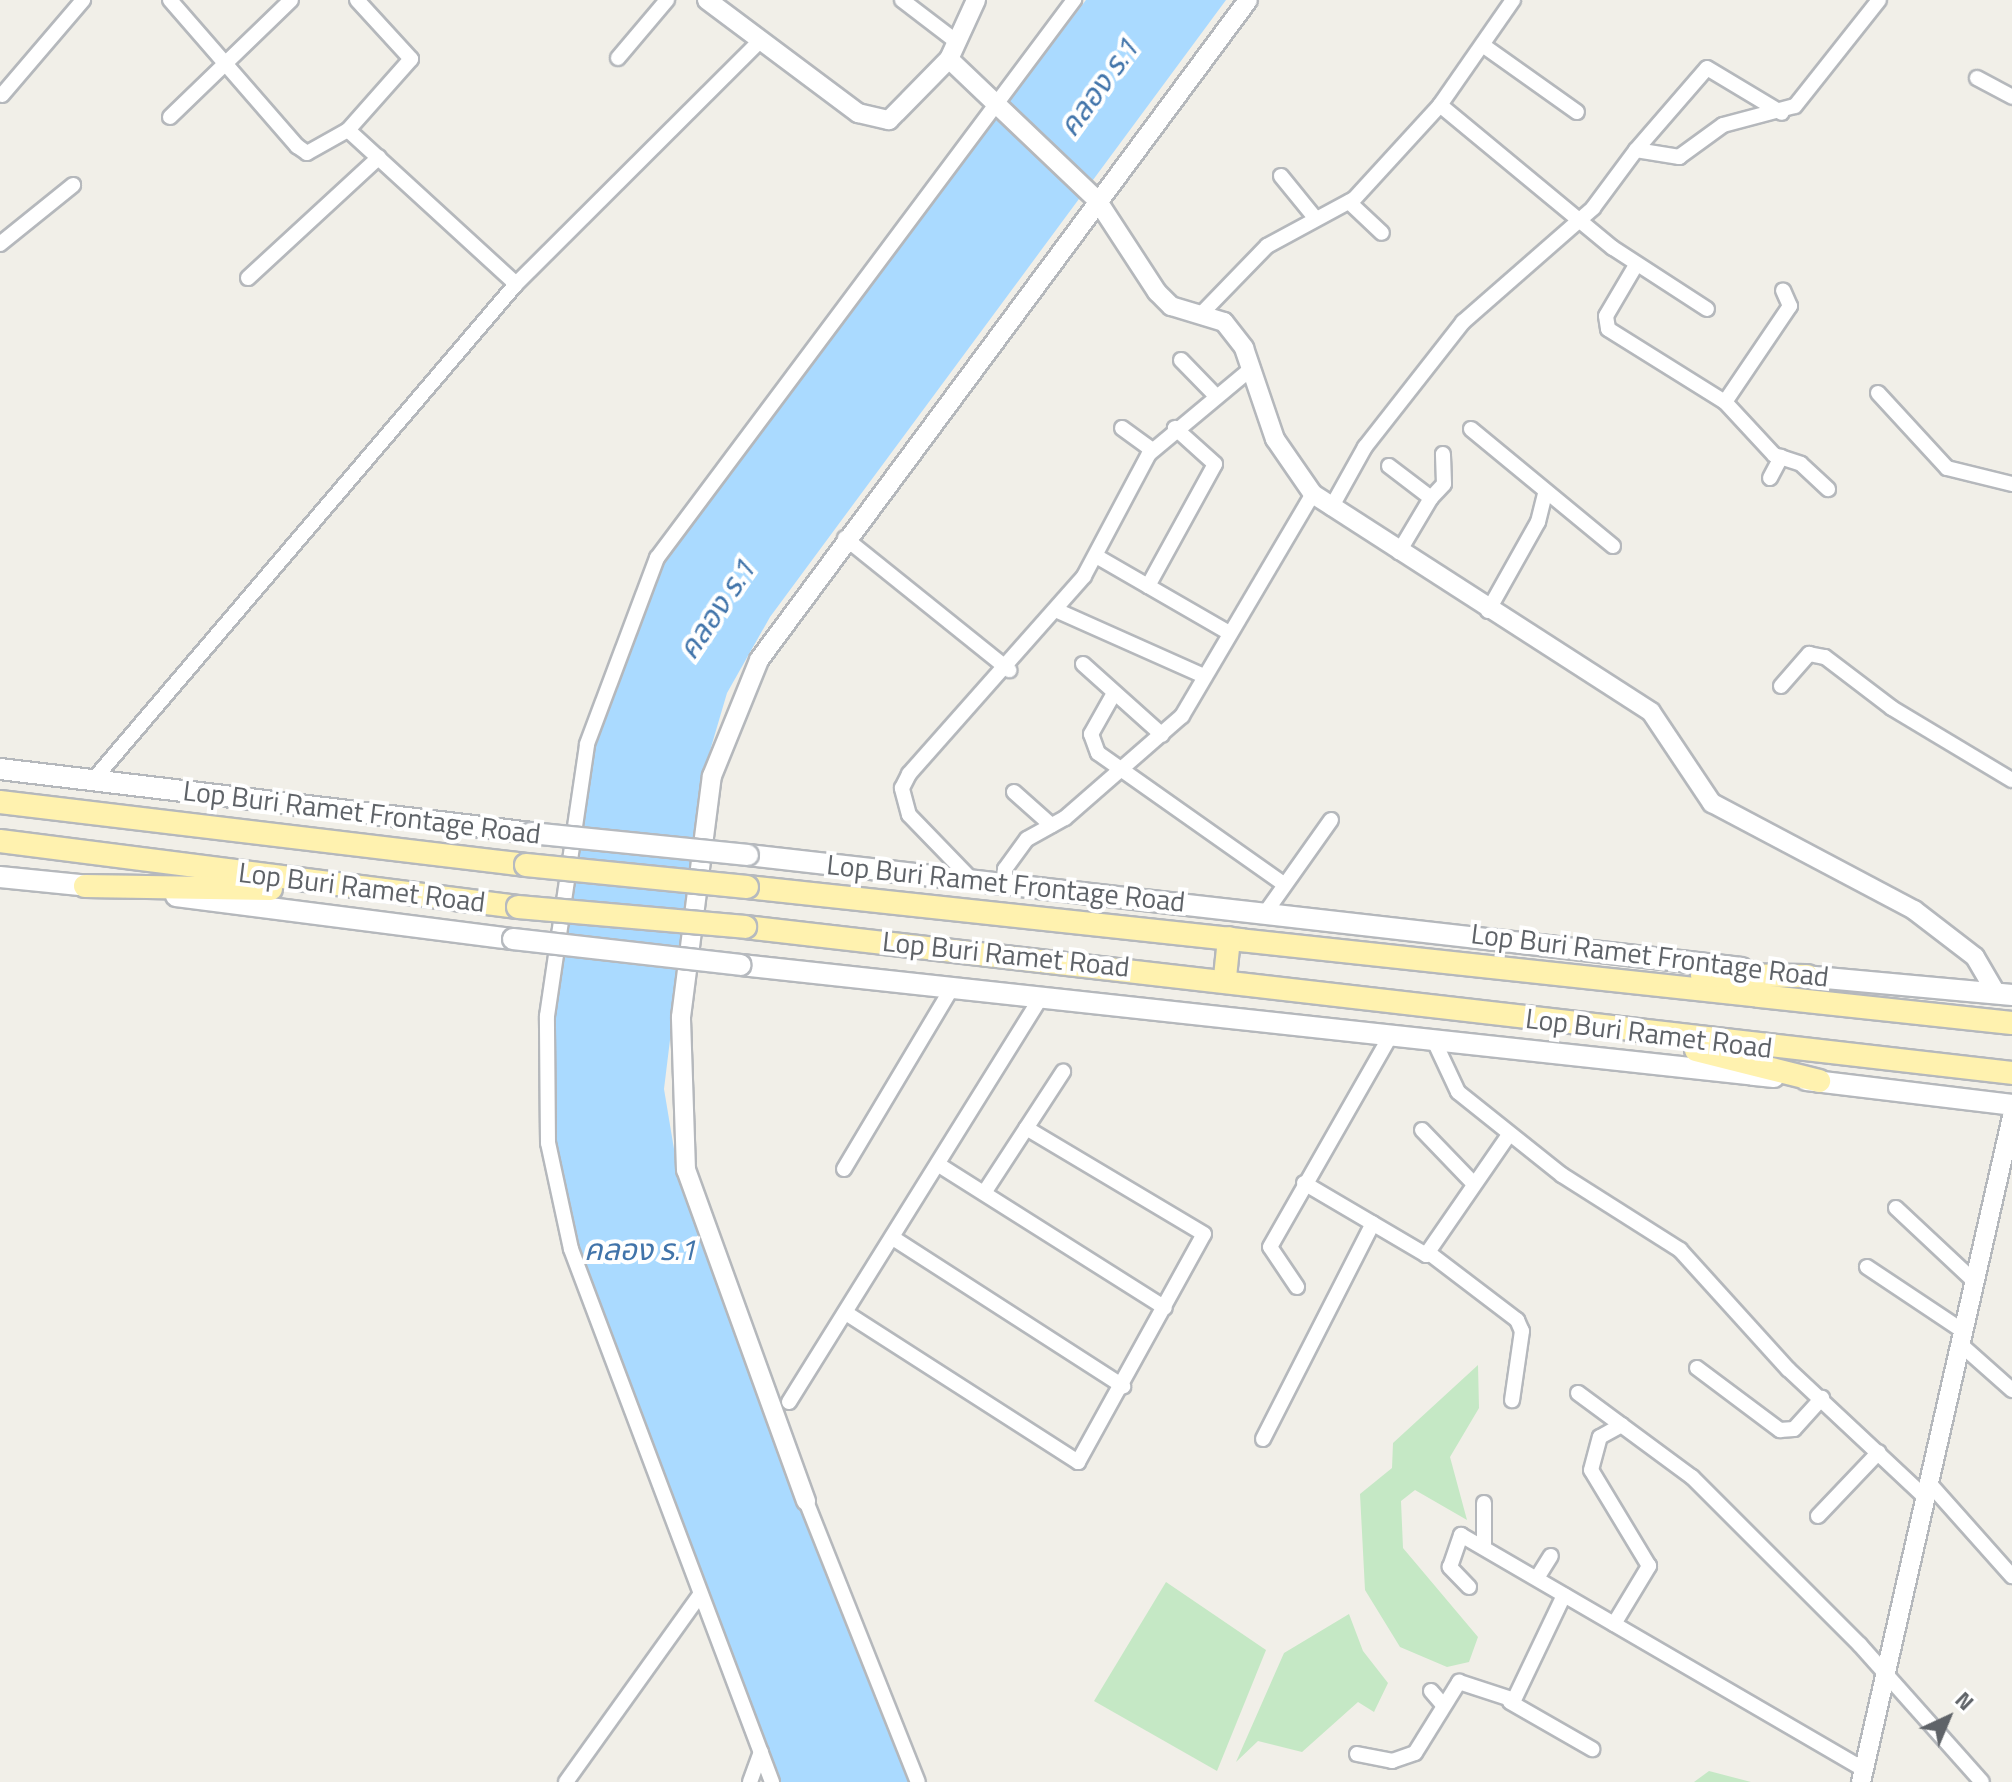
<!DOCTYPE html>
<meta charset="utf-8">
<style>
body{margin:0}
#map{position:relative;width:2012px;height:1782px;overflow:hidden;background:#f1efe8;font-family:"Titillium Web","Noto Sans Thai",sans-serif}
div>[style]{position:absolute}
.green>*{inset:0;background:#c5e8c5}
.water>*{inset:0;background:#aadaff}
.roads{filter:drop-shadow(2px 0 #b5b8bc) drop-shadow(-2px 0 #b5b8bc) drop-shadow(0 2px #b5b8bc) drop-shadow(0 -2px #b5b8bc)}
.minor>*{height:14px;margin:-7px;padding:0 7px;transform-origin:7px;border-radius:7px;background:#fff}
.tertiary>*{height:18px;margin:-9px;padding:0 9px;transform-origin:9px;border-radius:9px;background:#fff}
.secondary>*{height:20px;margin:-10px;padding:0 10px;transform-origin:10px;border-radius:10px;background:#fff}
.primary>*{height:22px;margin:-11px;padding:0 11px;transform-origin:11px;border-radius:11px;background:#fff2af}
.bridges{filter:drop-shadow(2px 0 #b6babf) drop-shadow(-2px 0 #b6babf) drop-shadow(0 2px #b6babf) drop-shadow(0 -2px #b6babf)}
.secondary-bridge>*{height:20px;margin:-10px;padding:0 10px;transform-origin:10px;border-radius:10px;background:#fff}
.primary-bridge>*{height:22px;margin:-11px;padding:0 11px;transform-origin:11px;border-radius:11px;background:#fff2af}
span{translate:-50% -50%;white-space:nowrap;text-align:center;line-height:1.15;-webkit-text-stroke:8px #fff;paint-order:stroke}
.street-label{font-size:28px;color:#5f6368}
.water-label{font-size:30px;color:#4174aa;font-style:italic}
.north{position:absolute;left:1908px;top:1678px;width:80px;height:80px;-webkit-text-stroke:6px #fff;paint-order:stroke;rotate:44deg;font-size:22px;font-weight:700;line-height:32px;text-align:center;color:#5f6368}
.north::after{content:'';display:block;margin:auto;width:28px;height:36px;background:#5f6368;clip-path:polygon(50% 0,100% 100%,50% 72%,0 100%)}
</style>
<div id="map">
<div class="green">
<i style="clip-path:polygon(1478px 1365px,1479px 1408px,1450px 1457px,1467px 1520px,1415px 1490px,1401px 1501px,1403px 1548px,1478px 1637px,1469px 1662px,1447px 1667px,1400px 1647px,1365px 1590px,1360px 1494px,1392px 1468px,1393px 1443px)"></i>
<i style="clip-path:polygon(1166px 1582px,1266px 1650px,1217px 1771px,1094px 1701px)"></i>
<i style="clip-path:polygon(1349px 1614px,1363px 1651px,1388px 1683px,1374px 1712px,1358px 1702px,1302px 1752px,1258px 1741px,1236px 1762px,1284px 1653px)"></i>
<i style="clip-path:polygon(1709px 1771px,1751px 1782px,1694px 1782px)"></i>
</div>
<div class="water">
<i style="clip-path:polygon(1086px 0,1226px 0,770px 617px,727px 693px,702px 778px,664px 1089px,677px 1167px,911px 1782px,780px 1782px,574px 1243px,553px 1142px,550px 1022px,590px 744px,656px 576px,700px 508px)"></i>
</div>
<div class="roads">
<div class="minor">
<i style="left:170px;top:0;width:194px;rotate:49deg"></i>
<i style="left:297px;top:146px;width:12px;rotate:35deg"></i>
<i style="left:307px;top:153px;width:47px;rotate:-29.3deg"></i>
<i style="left:357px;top:0;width:80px;rotate:47.5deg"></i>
<i style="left:411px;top:59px;width:95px;rotate:131.6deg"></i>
<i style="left:348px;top:130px;width:228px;rotate:42.5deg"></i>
<i style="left:902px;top:0;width:69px;rotate:37.4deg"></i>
<i style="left:1484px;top:46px;width:114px;rotate:35.4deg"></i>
<i style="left:618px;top:58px;width:76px;rotate:-49.8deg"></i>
<i style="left:1977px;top:78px;width:40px;rotate:28deg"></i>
<i style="left:2px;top:95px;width:125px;rotate:-49.5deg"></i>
<i style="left:1440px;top:105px;width:224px;rotate:39.6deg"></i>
<i style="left:1613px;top:248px;width:112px;rotate:33deg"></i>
<i style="left:170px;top:117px;width:168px;rotate:-44deg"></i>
<i style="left:1636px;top:150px;width:108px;rotate:-49.1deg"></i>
<i style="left:1707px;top:68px;width:87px;rotate:31deg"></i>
<i style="left:1281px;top:176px;width:55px;rotate:50.9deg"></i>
<i style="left:1349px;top:202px;width:45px;rotate:43.2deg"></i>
<i style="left:0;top:244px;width:94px;rotate:-38.9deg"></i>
<i style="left:1636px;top:265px;width:59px;rotate:120.5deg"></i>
<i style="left:1606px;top:316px;width:13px;rotate:81deg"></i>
<i style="left:1608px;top:329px;width:138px;rotate:32deg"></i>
<i style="left:1725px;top:402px;width:72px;rotate:47.2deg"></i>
<i style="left:1774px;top:455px;width:28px;rotate:18deg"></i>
<i style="left:1801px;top:464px;width:37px;rotate:43deg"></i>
<i style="left:248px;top:278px;width:178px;rotate:-42.7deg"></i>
<i style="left:1205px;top:310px;width:89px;rotate:-45.9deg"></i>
<i style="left:1267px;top:246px;width:99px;rotate:-28.4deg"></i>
<i style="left:1354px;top:199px;width:127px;rotate:-47.5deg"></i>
<i style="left:1440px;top:105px;width:128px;rotate:-55.2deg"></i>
<i style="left:1181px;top:360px;width:49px;rotate:45.8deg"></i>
<i style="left:1878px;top:393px;width:102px;rotate:47.4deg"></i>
<i style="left:1947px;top:468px;width:67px;rotate:13.8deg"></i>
<i style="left:1725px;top:402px;width:116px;rotate:-55.9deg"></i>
<i style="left:1790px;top:306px;width:17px;rotate:-114deg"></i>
<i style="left:1122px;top:428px;width:37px;rotate:36deg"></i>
<i style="left:1471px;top:429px;width:184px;rotate:39.5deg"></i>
<i style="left:1389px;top:466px;width:53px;rotate:37.3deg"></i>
<i style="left:1431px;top:498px;width:63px;rotate:120.7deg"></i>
<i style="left:1770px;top:478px;width:24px;rotate:-62deg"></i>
<i style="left:1431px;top:498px;width:19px;rotate:-47deg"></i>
<i style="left:1444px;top:484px;width:30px;rotate:-92deg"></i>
<i style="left:1331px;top:508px;width:70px;rotate:-60.9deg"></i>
<i style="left:1365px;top:447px;width:159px;rotate:-51.9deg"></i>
<i style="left:1463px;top:322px;width:173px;rotate:-41.2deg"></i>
<i style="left:1593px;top:208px;width:72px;rotate:-53.4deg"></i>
<i style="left:1636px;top:150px;width:44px;rotate:9.2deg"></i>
<i style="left:1679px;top:157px;width:54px;rotate:-36deg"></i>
<i style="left:1723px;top:125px;width:74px;rotate:-14.8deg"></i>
<i style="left:1795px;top:106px;width:135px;rotate:-51.6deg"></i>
<i style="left:845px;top:538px;width:211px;rotate:38.8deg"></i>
<i style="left:1096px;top:556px;width:150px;rotate:30deg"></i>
<i style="left:1148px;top:586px;width:139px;rotate:-61.2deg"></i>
<i style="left:1215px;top:464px;width:54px;rotate:-138deg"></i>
<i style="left:1058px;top:611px;width:160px;rotate:24deg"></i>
<i style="left:1488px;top:611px;width:102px;rotate:-60.7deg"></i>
<i style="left:1538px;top:522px;width:30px;rotate:-76deg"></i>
<i style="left:1083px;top:664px;width:106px;rotate:41.9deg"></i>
<i style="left:1781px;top:686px;width:43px;rotate:-48.8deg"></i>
<i style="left:1809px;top:654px;width:16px;rotate:11deg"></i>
<i style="left:1825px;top:657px;width:84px;rotate:37.3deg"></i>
<i style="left:1892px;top:708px;width:140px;rotate:31deg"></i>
<i style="left:1113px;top:695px;width:45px;rotate:119.4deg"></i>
<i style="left:1091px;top:734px;width:20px;rotate:70deg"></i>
<i style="left:1098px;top:753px;width:224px;rotate:35.2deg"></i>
<i style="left:95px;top:778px;width:649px;rotate:-49.56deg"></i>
<i style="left:516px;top:284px;width:343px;rotate:-44.9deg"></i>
<i style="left:1014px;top:792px;width:50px;rotate:41.7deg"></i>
<i style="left:973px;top:881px;width:92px;rotate:-134.1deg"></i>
<i style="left:909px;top:815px;width:28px;rotate:-105deg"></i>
<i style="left:902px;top:788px;width:16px;rotate:-63deg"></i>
<i style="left:909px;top:774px;width:264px;rotate:-48.5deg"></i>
<i style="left:1084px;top:576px;width:138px;rotate:-62deg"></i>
<i style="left:1149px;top:454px;width:134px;rotate:-39.9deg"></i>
<i style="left:1006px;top:887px;width:18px;rotate:-93deg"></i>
<i style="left:1005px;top:869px;width:37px;rotate:-54deg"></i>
<i style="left:1027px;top:839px;width:43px;rotate:-28.9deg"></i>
<i style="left:1065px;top:818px;width:155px;rotate:-41.1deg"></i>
<i style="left:1182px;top:716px;width:258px;rotate:-59.5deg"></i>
<i style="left:1268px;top:909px;width:109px;rotate:-54.7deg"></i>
<i style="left:1436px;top:1045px;width:52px;rotate:64.9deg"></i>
<i style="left:1458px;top:1092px;width:133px;rotate:38.6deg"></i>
<i style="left:1562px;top:1175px;width:140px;rotate:32.4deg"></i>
<i style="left:1680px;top:1250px;width:161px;rotate:47.8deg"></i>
<i style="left:1788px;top:1369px;width:189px;rotate:43.1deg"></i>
<i style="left:1422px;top:1130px;width:72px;rotate:46.1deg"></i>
<i style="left:939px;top:1165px;width:267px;rotate:32.3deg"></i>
<i style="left:844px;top:1169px;width:211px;rotate:-59.2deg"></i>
<i style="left:1304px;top:1183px;width:142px;rotate:30.5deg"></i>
<i style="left:1426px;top:1255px;width:145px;rotate:-55.4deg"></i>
<i style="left:984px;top:1193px;width:145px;rotate:-56.9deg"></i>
<i style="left:1896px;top:1208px;width:104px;rotate:43.1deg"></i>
<i style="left:893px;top:1238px;width:274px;rotate:32.8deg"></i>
<i style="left:1429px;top:1253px;width:111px;rotate:37.3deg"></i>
<i style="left:1517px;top:1320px;width:12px;rotate:66deg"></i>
<i style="left:1522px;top:1331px;width:70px;rotate:98.2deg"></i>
<i style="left:1867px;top:1267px;width:112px;rotate:33.7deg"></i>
<i style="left:1297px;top:1287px;width:48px;rotate:-124deg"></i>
<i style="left:1270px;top:1247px;width:238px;rotate:-60.3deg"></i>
<i style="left:846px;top:1313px;width:276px;rotate:32.7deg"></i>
<i style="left:1078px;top:1462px;width:260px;rotate:-61.1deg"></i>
<i style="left:1204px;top:1234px;width:207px;rotate:-149.2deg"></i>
<i style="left:1959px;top:1343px;width:71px;rotate:41.6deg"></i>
<i style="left:1697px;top:1368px;width:104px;rotate:36.8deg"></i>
<i style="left:1780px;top:1430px;width:14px;rotate:-4deg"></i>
<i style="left:1794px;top:1429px;width:42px;rotate:-47.9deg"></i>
<i style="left:1578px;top:1393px;width:142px;rotate:36.4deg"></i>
<i style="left:1692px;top:1477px;width:238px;rotate:45deg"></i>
<i style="left:1860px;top:1645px;width:183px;rotate:48.3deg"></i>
<i style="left:789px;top:1402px;width:478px;rotate:-58.1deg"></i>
<i style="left:1263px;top:1439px;width:242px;rotate:-63deg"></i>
<i style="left:1929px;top:1483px;width:125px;rotate:48.3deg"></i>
<i style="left:806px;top:1501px;width:302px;rotate:68.3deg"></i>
<i style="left:1484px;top:1503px;width:42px;rotate:90deg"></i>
<i style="left:1818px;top:1516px;width:88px;rotate:-46.4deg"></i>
<i style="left:1537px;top:1578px;width:26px;rotate:-58deg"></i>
<i style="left:1469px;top:1587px;width:28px;rotate:-134deg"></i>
<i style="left:1450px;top:1567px;width:34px;rotate:-71deg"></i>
<i style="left:1461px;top:1535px;width:467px;rotate:30.2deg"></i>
<i style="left:1614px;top:1624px;width:68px;rotate:-58.9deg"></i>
<i style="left:1649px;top:1566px;width:112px;rotate:-121.1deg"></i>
<i style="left:1591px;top:1470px;width:34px;rotate:-75deg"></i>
<i style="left:1600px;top:1437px;width:25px;rotate:-29deg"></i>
<i style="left:1431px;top:1691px;width:18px;rotate:49deg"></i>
<i style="left:1510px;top:1702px;width:95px;rotate:29.8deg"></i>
<i style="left:1357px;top:1754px;width:36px;rotate:11deg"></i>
<i style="left:1392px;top:1761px;width:24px;rotate:-19deg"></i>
<i style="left:1415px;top:1753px;width:84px;rotate:-58.2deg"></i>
<i style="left:1459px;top:1682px;width:58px;rotate:18.1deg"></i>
<i style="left:1514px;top:1700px;width:116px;rotate:-64.5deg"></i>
<i style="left:566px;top:1782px;width:230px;rotate:-54.4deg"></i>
<i style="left:750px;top:1782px;width:32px;rotate:-70deg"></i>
<i style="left:772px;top:1782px;width:570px;rotate:-110.66deg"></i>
<i style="left:571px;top:1249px;width:108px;rotate:-102.2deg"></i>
<i style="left:548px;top:1143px;width:127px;rotate:-90.5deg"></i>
<i style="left:547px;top:1016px;width:275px;rotate:-81.6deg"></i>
<i style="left:587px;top:744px;width:199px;rotate:-69.4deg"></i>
<i style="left:657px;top:558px;width:697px;rotate:-53.23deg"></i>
</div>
<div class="tertiary">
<i style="left:707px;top:0;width:189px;rotate:36.8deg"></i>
<i style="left:858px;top:113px;width:32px;rotate:13deg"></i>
<i style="left:889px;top:120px;width:86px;rotate:-45.5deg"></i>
<i style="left:949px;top:59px;width:65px;rotate:-65.4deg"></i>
<i style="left:949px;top:59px;width:204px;rotate:43.6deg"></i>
<i style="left:1097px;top:200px;width:110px;rotate:56.9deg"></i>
<i style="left:1157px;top:292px;width:20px;rotate:45deg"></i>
<i style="left:1171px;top:306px;width:55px;rotate:16.8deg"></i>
<i style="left:1224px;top:322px;width:33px;rotate:52deg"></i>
<i style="left:1244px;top:348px;width:96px;rotate:71.2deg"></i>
<i style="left:1275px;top:439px;width:67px;rotate:55.4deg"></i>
<i style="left:1313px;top:494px;width:402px;rotate:32.8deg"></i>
<i style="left:1651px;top:712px;width:110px;rotate:56.2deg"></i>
<i style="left:1712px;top:803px;width:229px;rotate:27.9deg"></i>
<i style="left:1914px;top:910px;width:77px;rotate:37.6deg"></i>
<i style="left:1975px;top:957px;width:42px;rotate:59.7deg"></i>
<i style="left:806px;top:1501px;width:352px;rotate:-109.9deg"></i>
<i style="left:686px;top:1170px;width:153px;rotate:-91.9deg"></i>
<i style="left:681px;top:1017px;width:243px;rotate:-82.7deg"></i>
<i style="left:712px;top:776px;width:125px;rotate:-67.9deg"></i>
<i style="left:759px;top:660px;width:821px;rotate:-53.46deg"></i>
<i style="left:1861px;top:1782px;width:682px;rotate:-77.21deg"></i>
</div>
<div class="secondary">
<i style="left:0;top:769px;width:535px;rotate:6.87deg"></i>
<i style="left:748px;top:855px;width:1000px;rotate:6.49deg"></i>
<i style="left:0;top:877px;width:100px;rotate:5.7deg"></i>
<i style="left:176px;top:896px;width:340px;rotate:7.3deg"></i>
<i style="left:741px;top:965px;width:1039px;rotate:6.19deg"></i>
<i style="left:1793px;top:975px;width:220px;rotate:5.2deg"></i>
<i style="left:1806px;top:1080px;width:208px;rotate:6.9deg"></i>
</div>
<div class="primary">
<i style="left:0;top:802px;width:530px;rotate:6.83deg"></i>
<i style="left:0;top:841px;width:522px;rotate:7.26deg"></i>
<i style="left:85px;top:886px;width:186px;rotate:0.9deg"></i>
<i style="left:747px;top:887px;width:1272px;rotate:6.14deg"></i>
<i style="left:745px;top:927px;width:1275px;rotate:6.57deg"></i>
<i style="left:1702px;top:975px;width:105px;rotate:0.5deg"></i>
<i style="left:1225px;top:977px;width:39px;rotate:-84deg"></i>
<i style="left:1696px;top:1050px;width:127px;rotate:14.1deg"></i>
</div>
</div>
<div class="bridges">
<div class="secondary-bridge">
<i style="left:531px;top:833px;width:218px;rotate:5.8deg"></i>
<i style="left:513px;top:939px;width:229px;rotate:6.5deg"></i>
</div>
<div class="primary-bridge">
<i style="left:526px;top:865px;width:222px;rotate:5.7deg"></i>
<i style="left:518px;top:907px;width:228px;rotate:5deg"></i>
</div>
</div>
<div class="street-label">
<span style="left:362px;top:812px;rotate:7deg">Lop Buri Ramet Frontage Road</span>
<span style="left:1006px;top:883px;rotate:6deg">Lop Buri Ramet Frontage Road</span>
<span style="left:362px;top:887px;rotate:7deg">Lop Buri Ramet Road</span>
<span style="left:1006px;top:954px;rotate:6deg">Lop Buri Ramet Road</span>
<span style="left:1650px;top:955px;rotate:7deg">Lop Buri Ramet Frontage Road</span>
<span style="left:1649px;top:1033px;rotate:7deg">Lop Buri Ramet Road</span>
</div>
<div class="water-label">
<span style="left:1098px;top:87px;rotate:-54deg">คลอง ร.1</span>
<span style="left:716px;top:609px;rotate:-56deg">คลอง ร.1</span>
<span style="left:640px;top:1249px">คลอง ร.1</span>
</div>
<div class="north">N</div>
</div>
